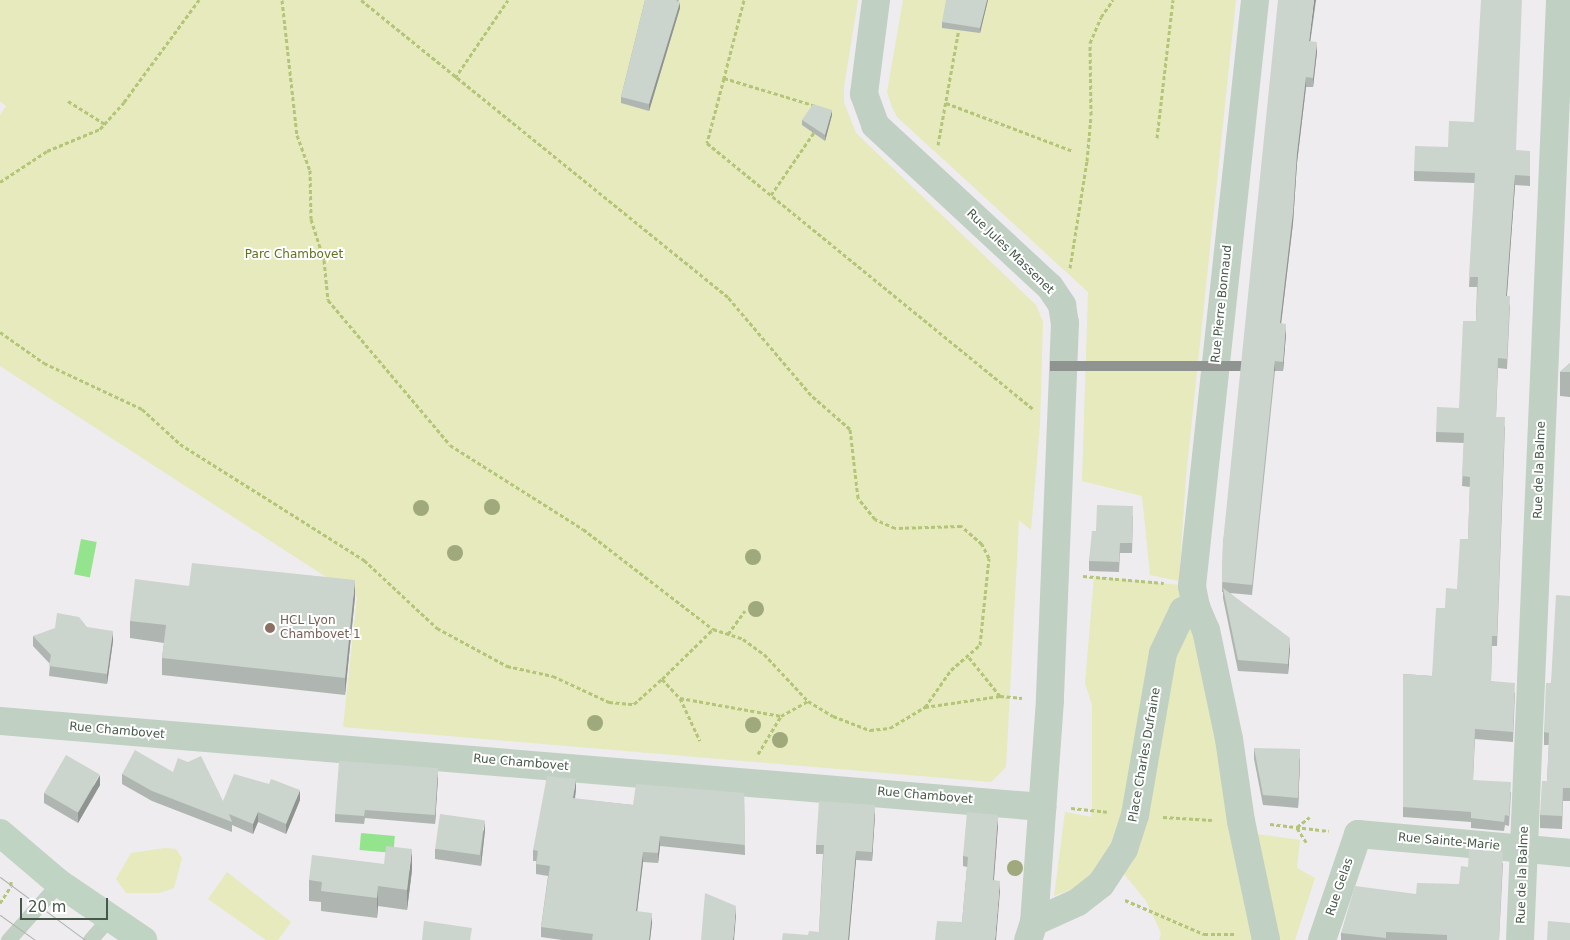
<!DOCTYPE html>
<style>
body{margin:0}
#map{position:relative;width:1570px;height:940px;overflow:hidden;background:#eeecef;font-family:"DejaVu Sans",sans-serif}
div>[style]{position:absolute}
.green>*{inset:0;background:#e6eabd}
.water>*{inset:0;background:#94e48d;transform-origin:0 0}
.path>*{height:3px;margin-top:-1.5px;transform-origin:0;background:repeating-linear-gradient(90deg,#b4c578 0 4px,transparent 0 6.5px)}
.lane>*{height:15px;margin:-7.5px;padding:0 7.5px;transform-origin:7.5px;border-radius:7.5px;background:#c0d0c3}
.street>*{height:28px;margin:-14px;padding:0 14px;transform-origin:14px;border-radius:14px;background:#c0d0c3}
.secondary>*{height:28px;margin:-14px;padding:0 14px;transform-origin:14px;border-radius:14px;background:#c0d4c4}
.tram>*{height:1px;margin:-0.5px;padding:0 0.5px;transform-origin:0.5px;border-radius:0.5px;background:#afb6b1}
.trees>*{width:16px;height:16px;margin:-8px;border-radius:50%;background:#a0a97c}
.wall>*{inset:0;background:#afb6b1}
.shaded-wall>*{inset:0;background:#8f9490;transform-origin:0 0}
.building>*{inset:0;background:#ccd4ce;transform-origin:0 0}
.dots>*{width:14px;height:14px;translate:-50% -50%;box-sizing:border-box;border:2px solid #fff;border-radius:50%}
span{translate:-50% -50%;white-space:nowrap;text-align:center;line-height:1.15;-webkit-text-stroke:4px #fff;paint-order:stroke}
.street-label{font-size:12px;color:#465849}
.park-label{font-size:12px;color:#60721e}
.education-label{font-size:12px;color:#785e54}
.left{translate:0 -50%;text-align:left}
.scale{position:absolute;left:20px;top:898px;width:88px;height:22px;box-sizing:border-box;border:2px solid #465849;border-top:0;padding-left:6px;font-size:15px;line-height:18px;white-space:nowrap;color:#465849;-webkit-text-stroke:4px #fff;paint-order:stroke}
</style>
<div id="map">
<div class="green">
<i style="clip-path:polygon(0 0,858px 0,844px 87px,844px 102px,856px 133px,1036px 305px,1043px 322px,1040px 425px,1031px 530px,1019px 520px,1006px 767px,991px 782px,343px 727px,357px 597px,0 366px,0 115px,6px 106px,0 101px)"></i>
<i style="clip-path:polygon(903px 0,1236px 0,1186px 477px,1179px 581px,1150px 575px,1142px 496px,1082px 481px,1088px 292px,897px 117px,892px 107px,887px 92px)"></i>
<i style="clip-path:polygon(1094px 577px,1192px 586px,1243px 832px,1300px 840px,1297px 868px,1315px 878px,1295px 940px,1159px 940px,1161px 933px,1146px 901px,1125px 875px,1103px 861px,1085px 884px,1054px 896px,1065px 812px,1091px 817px,1092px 811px,1092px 705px,1085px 683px)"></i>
<i style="clip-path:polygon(165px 848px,176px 849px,182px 858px,174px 888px,159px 893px,126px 893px,116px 879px,131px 853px)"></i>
<i style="clip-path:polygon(227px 872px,291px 922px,278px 940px,266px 940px,208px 899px)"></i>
</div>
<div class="water">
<i style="left:81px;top:539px;width:16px;height:36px;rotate:11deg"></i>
<i style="left:361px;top:833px;width:34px;height:17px;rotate:5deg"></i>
</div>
<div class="path">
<i style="left:282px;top:0;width:136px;rotate:83.7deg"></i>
<i style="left:297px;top:135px;width:37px;rotate:70deg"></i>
<i style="left:310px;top:170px;width:49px;rotate:88.8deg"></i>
<i style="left:311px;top:219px;width:43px;rotate:72.4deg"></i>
<i style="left:324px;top:260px;width:40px;rotate:84.3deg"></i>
<i style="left:328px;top:300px;width:189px;rotate:49.9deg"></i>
<i style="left:450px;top:445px;width:157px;rotate:32.3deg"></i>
<i style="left:583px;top:529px;width:164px;rotate:37.6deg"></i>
<i style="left:713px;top:629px;width:32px;rotate:18deg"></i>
<i style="left:743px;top:639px;width:26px;rotate:36deg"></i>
<i style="left:764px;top:654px;width:64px;rotate:46.9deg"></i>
<i style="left:744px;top:0;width:81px;rotate:104.4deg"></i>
<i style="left:724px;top:78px;width:96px;rotate:16.9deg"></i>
<i style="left:455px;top:78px;width:94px;rotate:-55.8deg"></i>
<i style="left:724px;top:78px;width:67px;rotate:104.7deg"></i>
<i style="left:707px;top:143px;width:422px;rotate:39.2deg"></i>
<i style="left:68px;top:101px;width:44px;rotate:31.9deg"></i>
<i style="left:946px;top:103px;width:136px;rotate:20.7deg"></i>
<i style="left:1157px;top:138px;width:139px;rotate:-83.4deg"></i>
<i style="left:938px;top:145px;width:119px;rotate:-79.8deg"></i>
<i style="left:0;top:182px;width:56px;rotate:-33.4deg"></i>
<i style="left:47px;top:151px;width:57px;rotate:-22.5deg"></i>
<i style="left:100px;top:129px;width:36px;rotate:-48deg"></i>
<i style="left:124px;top:102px;width:127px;rotate:-53.7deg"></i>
<i style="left:771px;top:195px;width:78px;rotate:-55.5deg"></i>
<i style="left:1070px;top:268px;width:108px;rotate:-81deg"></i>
<i style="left:1087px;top:161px;width:46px;rotate:-85deg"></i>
<i style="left:1091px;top:115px;width:72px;rotate:-90.8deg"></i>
<i style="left:1090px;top:43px;width:28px;rotate:-67deg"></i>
<i style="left:1101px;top:17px;width:21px;rotate:-55deg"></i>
<i style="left:0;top:332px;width:54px;rotate:35.2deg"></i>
<i style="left:44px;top:363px;width:108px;rotate:25.1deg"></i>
<i style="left:142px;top:409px;width:52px;rotate:42.6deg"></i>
<i style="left:180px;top:444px;width:218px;rotate:32.2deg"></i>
<i style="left:364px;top:560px;width:100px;rotate:43deg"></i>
<i style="left:437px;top:628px;width:80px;rotate:28.5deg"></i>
<i style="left:507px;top:666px;width:47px;rotate:12.3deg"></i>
<i style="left:553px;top:676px;width:62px;rotate:24.9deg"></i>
<i style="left:609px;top:702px;width:25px;rotate:5deg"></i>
<i style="left:634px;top:704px;width:38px;rotate:-42deg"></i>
<i style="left:662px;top:679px;width:26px;rotate:47deg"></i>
<i style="left:680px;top:698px;width:103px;rotate:10.1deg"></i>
<i style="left:781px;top:716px;width:31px;rotate:-29deg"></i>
<i style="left:808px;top:701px;width:29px;rotate:31deg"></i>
<i style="left:833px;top:716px;width:40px;rotate:21deg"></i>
<i style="left:870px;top:730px;width:20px;rotate:-6deg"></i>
<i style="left:890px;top:728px;width:41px;rotate:-31deg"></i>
<i style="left:925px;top:707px;width:45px;rotate:-54.9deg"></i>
<i style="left:951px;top:670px;width:38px;rotate:-41deg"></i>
<i style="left:980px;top:645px;width:87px;rotate:-84.1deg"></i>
<i style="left:989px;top:558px;width:16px;rotate:-117deg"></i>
<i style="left:982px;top:544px;width:28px;rotate:-139deg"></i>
<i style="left:961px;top:526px;width:66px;rotate:178.3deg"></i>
<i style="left:895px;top:528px;width:22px;rotate:-156deg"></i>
<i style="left:875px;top:519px;width:27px;rotate:-129deg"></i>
<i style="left:858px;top:498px;width:69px;rotate:-96.6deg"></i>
<i style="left:850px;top:429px;width:52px;rotate:-138.9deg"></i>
<i style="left:811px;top:395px;width:128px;rotate:-130.3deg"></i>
<i style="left:728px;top:297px;width:472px;rotate:-141deg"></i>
<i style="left:1083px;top:576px;width:81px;rotate:4.9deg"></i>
<i style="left:728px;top:634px;width:29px;rotate:-54deg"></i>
<i style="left:662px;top:679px;width:71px;rotate:-44.4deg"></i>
<i style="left:1000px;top:696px;width:22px;rotate:5deg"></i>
<i style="left:680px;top:698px;width:47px;rotate:65.1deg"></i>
<i style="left:925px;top:707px;width:76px;rotate:-8.3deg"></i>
<i style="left:1000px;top:696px;width:51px;rotate:-128.7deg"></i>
<i style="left:758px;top:754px;width:44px;rotate:-58.8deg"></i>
<i style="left:1071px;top:808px;width:36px;rotate:6deg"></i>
<i style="left:1163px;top:817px;width:49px;rotate:3.5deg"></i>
<i style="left:1270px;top:824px;width:59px;rotate:6.8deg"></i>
<i style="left:1297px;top:827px;width:16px;rotate:-38deg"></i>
<i style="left:1297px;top:828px;width:17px;rotate:57deg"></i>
<i style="left:1125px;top:900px;width:86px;rotate:23.3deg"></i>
<i style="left:1204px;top:934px;width:33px"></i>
<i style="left:0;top:903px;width:20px;rotate:-57deg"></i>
<i style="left:11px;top:886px;width:6px;rotate:-90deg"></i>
</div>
<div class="lane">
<i style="left:8px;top:940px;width:76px;rotate:-48.2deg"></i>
<i style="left:90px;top:940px;width:30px;rotate:-49deg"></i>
</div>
<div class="street">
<i style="left:876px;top:0;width:95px;rotate:97.3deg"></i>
<i style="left:864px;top:94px;width:33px;rotate:70deg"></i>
<i style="left:875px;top:125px;width:238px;rotate:42.8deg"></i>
<i style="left:1050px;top:287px;width:22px;rotate:56deg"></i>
<i style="left:1062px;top:305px;width:18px;rotate:81deg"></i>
<i style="left:1065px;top:323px;width:377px;rotate:92.3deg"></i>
<i style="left:1050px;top:700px;width:223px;rotate:94.1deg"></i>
<i style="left:1034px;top:922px;width:19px;rotate:108deg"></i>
<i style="left:1196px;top:607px;width:21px;rotate:-101deg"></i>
<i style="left:1192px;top:586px;width:589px;rotate:-83.86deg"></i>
<i style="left:0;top:721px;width:1046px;rotate:4.72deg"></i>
<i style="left:1034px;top:922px;width:48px;rotate:-24.4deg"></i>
<i style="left:1078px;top:902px;width:29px;rotate:-38deg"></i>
<i style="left:1101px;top:884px;width:42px;rotate:-56.7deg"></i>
<i style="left:1124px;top:849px;width:36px;rotate:-72deg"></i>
<i style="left:1135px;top:815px;width:164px;rotate:-80.2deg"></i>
<i style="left:1163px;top:653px;width:47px;rotate:-64.5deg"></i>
<i style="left:1183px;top:611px;width:14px;rotate:-17deg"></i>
<i style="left:1196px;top:607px;width:25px;rotate:67deg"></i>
<i style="left:1206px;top:630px;width:111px;rotate:78.1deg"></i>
<i style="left:1229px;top:739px;width:83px;rotate:81.7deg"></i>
<i style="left:1241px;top:821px;width:122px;rotate:78.1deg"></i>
<i style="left:1322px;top:940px;width:112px;rotate:-71.2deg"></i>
<i style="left:1358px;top:834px;width:213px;rotate:5.1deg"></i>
<i style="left:1520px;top:940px;width:941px;rotate:-87.56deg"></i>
</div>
<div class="secondary">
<i style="left:0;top:833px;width:77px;rotate:40.3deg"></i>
<i style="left:59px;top:883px;width:102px;rotate:34.2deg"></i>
</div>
<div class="tram">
<i style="left:0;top:877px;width:106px;rotate:36.5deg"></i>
<i style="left:0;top:915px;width:43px;rotate:35.5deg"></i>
</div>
<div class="trees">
<i style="left:492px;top:507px"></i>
<i style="left:421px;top:508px"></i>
<i style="left:455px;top:553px"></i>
<i style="left:753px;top:557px"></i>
<i style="left:756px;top:609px"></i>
<i style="left:595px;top:723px"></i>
<i style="left:753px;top:725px"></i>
<i style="left:780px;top:740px"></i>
<i style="left:1015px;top:868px"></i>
</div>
<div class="wall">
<i style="clip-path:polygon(645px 0,679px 0,678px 2px,680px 8px,649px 111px,621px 103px,621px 97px)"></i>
<i style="clip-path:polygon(988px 0,980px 33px,942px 28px,942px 22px)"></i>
<i style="clip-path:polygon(1310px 42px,1317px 52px,1313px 87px,1306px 87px,1297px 163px,1293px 223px,1281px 323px,1286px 334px,1283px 371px,1275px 371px,1252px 595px,1230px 593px,1290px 648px,1288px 674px,1238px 671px,1223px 598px,1223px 592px,1222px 592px,1223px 542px)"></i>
<i style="clip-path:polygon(832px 115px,825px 141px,802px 125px,802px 120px)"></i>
<i style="clip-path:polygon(1474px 122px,1530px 161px,1530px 186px,1515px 185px,1507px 296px,1510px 306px,1507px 369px,1498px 368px,1496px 417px,1505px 427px,1497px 646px,1492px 646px,1491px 681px,1515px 693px,1513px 742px,1475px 739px,1473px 780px,1511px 792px,1509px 826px,1505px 825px,1504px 831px,1471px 828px,1471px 822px,1403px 817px,1403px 674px,1432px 676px,1445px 608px,1457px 589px,1468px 539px,1470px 487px,1462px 486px,1464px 443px,1436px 442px,1436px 432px,1459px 408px,1476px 321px,1477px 287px,1469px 287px,1475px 183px,1414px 181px,1414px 171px,1448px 147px)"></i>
<i style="clip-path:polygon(1570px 363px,1570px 397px,1560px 396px,1560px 372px)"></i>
<i style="clip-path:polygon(1133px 516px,1132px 553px,1120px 553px,1119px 572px,1089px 571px,1089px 561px,1096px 531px)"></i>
<i style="clip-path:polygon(189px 586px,355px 597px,345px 695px,162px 675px,162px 658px,164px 643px,130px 638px,130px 621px)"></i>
<i style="clip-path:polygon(1570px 596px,1570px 801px,1563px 801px,1562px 829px,1540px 828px,1540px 815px,1547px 781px,1549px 745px,1544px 745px,1544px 732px,1551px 683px)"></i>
<i style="clip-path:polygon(87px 627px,113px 641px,107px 684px,49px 676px,50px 664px,33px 646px,33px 636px)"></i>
<i style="clip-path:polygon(1254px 748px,1300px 759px,1298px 808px,1263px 805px,1254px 759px)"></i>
<i style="clip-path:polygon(173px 772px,223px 801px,300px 800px,286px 834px,258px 822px,253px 834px,232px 825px,232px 832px,152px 801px,122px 784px,122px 774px)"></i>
<i style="clip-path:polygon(438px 777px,435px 824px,365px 818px,364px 824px,335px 822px,335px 814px)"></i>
<i style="clip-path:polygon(100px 785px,78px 823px,44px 803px,44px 793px)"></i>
<i style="clip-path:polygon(576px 789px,575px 799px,633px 805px,744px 793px,745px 855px,660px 846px,658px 863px,643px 862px,637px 911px,652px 923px,650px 940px,562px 940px,541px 937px,541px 927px,548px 876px,536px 874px,536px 861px,533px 861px,533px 850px)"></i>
<i style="clip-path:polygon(875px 814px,872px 861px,856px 860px,849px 940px,808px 935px,819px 932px,823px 854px,816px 854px,816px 845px)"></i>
<i style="clip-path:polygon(998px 825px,994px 880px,1000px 891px,962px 922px,967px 867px,963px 866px,963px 856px)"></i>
<i style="clip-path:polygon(485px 830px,481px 866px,435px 859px,435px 849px)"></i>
<i style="clip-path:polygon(1503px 863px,1499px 940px,1341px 940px,1341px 933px,1416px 894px,1459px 884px,1468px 867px)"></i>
<i style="clip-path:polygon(412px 870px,407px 910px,378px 906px,377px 918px,321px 911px,321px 902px,309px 901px,309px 880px)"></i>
</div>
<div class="shaded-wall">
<i style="clip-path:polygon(987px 0,988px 0,980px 33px,980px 28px)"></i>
<i style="clip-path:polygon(1314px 0,1316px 0,1309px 51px,1309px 41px)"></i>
<i style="clip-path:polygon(680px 2px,680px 8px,649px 111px,649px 104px)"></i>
<i style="clip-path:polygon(1317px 42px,1317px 52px,1313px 87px,1313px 78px)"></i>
<i style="clip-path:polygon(1306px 77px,1306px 87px,1297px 163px,1293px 223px,1280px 333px,1280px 323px,1297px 153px)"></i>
<i style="clip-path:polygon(832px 110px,832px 115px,825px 141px,825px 135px)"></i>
<i style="clip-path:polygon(1515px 175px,1515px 185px,1506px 306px,1506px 296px)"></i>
<i style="clip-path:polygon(1286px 324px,1286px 334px,1283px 371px,1283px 362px)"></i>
<i style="left:1275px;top:361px;width:10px;height:225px;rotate:90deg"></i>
<i style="clip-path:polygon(355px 580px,355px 597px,345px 695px,345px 678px)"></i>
<i style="clip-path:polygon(113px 631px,113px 641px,107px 684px,107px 674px)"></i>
<i style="clip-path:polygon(1290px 638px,1290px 648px,1288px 674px,1288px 664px)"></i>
<i style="clip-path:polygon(1300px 749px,1300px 759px,1298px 808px,1298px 798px)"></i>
<i style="clip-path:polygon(438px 768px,438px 777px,435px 824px,435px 815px)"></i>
<i style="clip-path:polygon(100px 775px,100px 785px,78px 823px,78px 813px)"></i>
<i style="clip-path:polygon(576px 779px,576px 789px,573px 809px,573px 798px)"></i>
<i style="clip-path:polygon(300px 790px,300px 800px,286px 834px,286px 824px)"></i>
<i style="clip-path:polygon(875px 805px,875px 814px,872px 861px,872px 852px)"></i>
<i style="clip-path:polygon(258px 812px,258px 822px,253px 834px,253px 824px)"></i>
<i style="clip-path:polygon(998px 815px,998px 825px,993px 890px,993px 880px)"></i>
<i style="clip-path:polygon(485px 820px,485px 830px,481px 866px,481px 856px)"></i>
<i style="clip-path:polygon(660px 836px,660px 846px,658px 863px,658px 853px)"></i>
<i style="clip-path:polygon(412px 849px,412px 870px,407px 910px,407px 890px)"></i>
<i style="clip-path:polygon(856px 851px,856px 860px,849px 940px,848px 940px)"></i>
<i style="clip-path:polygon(643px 852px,643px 862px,636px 921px,636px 911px)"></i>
<i style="clip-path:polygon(1000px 881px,1000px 891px,996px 940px,995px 940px)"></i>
<i style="clip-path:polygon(378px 886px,378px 906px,377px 918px,377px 898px)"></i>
<i style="clip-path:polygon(736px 906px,736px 915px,734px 940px,733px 940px)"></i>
<i style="clip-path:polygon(652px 913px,652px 923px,650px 940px,649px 940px)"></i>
</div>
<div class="building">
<i style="clip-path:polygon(645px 0,677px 0,676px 1px,680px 2px,649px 104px,621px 97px)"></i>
<i style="clip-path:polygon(946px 0,987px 0,980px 28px,942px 22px)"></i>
<i style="clip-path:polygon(1278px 0,1314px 0,1309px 41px,1317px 42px,1313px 78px,1306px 77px,1297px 153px,1293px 213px,1280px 323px,1286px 324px,1283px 362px,1275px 361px,1252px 585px,1222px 582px,1223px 542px)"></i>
<i style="clip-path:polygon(1481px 0,1522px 0,1516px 150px,1530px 151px,1530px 176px,1515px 175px,1506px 296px,1510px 296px,1507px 359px,1498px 358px,1496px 417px,1505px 417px,1497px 636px,1492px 636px,1491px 681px,1515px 683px,1513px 732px,1475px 729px,1473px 780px,1511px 782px,1509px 816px,1505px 815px,1504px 822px,1471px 818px,1471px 812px,1403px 807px,1403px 674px,1432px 676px,1436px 608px,1445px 608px,1446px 588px,1457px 589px,1460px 539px,1468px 539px,1470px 477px,1462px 476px,1464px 433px,1436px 432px,1437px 407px,1459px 408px,1463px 321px,1476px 321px,1478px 277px,1469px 277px,1475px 173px,1414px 171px,1415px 146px,1448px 147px,1449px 121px,1474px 122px)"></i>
<i style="clip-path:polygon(813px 104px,832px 110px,825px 135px,802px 120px)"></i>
<i style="clip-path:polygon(1570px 363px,1570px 372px,1560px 372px)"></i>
<i style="clip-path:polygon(1097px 505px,1133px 506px,1132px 543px,1120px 543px,1119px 562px,1089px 561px,1092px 531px,1096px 531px)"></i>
<i style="clip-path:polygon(192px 563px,355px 580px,345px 678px,162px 658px,166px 625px,130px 621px,135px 579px,189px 586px)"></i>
<i style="clip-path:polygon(1223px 588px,1290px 638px,1288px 664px,1238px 660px)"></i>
<i style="clip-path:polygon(1556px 595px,1570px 596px,1570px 788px,1563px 788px,1562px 816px,1540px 815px,1542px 781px,1547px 781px,1549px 733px,1544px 732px,1546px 683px,1551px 683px)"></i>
<i style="clip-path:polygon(57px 613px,79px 617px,87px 627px,113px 631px,107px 674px,49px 666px,51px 655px,33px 636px,55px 628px)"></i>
<i style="clip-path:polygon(1254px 748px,1300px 749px,1298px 798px,1263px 795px)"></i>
<i style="clip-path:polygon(135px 750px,173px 772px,178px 758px,188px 762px,201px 756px,223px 801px,234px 774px,269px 784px,271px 779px,300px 790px,286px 824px,258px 812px,253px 824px,229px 814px,232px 822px,152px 791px,122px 774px)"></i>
<i style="left:66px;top:755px;width:39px;height:44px;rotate:30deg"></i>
<i style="clip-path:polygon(339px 761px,438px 768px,435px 815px,365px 810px,364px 816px,335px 814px)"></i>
<i style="clip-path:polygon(547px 776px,576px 779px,573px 798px,633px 805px,636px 784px,744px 793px,745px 845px,660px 836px,658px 853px,643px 852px,636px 911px,652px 913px,649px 940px,592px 940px,593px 934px,541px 927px,550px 866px,536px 864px,538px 851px,533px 850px)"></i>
<i style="clip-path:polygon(819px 801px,875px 805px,872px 852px,856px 851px,848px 940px,782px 940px,783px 933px,808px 935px,809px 931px,819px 932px,824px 845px,816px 845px)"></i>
<i style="clip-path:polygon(967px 812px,998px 815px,993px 880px,1000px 881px,995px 940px,935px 940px,937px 921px,962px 922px,968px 857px,963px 856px)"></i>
<i style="left:440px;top:814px;width:45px;height:35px;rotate:8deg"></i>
<i style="clip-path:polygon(386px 846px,412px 849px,407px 890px,378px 886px,377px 898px,321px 891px,322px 882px,309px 880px,312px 855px,384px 864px)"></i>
<i style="clip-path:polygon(1469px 849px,1503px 852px,1499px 940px,1447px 940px,1447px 935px,1386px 932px,1386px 938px,1341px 933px,1355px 886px,1416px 894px,1417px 883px,1459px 884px,1461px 866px,1468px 867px)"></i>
<i style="clip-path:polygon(705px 893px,736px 906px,733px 940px,701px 940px)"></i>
<i style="clip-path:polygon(424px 921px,472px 928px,470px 940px,422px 940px)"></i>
<i style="clip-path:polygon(1548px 921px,1570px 923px,1570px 940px,1547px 940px)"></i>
</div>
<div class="dots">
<i style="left:270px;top:628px;background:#8d6e63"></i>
</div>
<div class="street-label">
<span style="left:1010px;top:252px;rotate:44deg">Rue Jules Massenet</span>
<span style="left:1222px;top:304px;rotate:-84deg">Rue Pierre Bonnaud</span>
<span style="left:1540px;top:470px;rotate:-88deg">Rue de la Balme</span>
<span style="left:117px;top:731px;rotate:5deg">Rue Chambovet</span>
<span style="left:1145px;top:755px;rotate:-80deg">Place Charles Dufraine</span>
<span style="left:521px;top:763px;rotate:5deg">Rue Chambovet</span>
<span style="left:925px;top:796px;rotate:5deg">Rue Chambovet</span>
<span style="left:1449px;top:842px;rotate:5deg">Rue Sainte-Marie</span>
<span style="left:1523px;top:875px;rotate:-88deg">Rue de la Balme</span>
<span style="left:1340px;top:887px;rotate:-71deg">Rue Gelas</span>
</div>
<div class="park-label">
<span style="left:294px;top:255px">Parc Chambovet</span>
</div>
<div class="education-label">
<span class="left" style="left:280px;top:628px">HCL Lyon<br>Chambovet 1</span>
</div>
<div class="scale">20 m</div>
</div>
